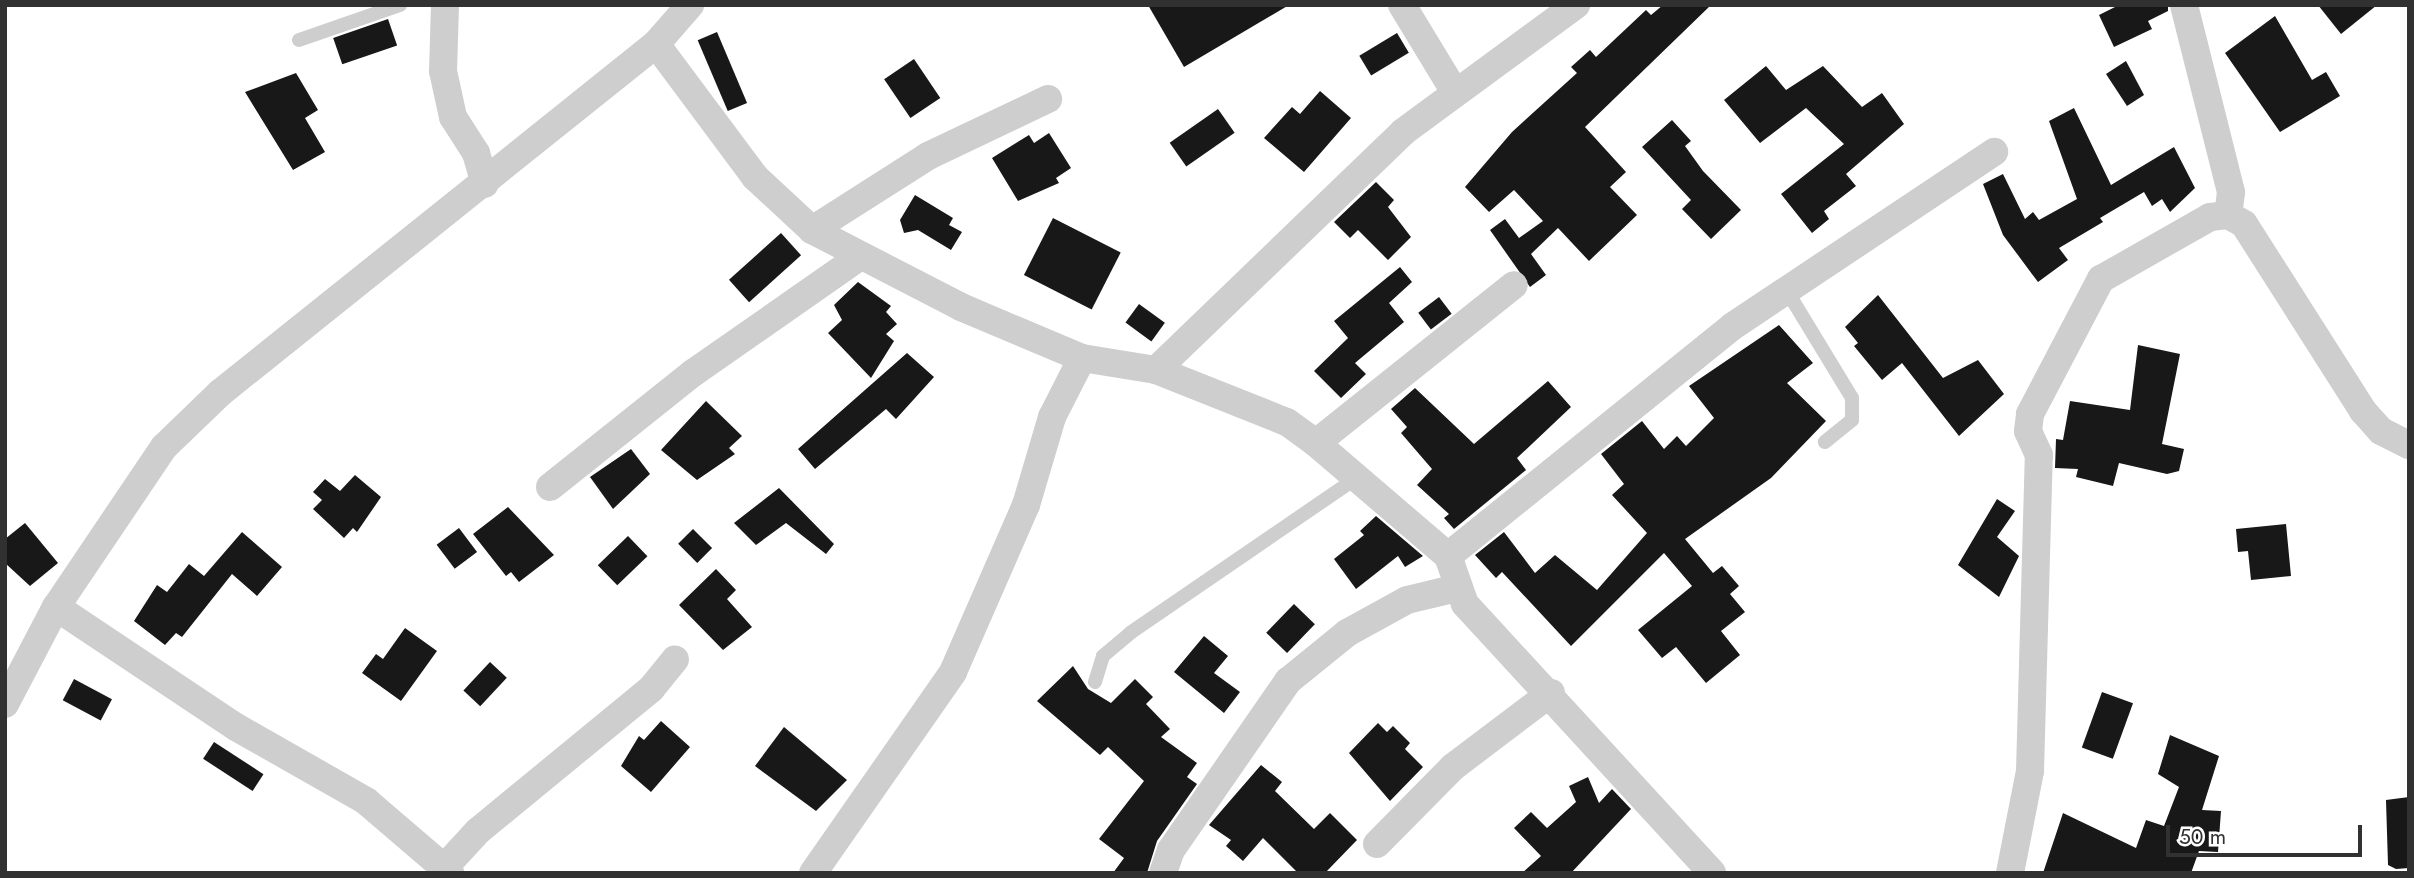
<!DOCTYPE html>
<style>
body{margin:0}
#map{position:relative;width:2414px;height:878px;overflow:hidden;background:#fff;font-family:Jost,sans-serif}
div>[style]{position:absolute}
.building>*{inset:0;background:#181818;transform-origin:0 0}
.service>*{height:14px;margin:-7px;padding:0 7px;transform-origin:7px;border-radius:7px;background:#cecece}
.minor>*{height:28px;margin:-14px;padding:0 14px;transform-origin:14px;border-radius:14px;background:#cecece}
span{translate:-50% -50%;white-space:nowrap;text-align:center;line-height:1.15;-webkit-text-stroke:7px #fff;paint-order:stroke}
.frame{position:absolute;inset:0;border:7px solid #313131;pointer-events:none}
.scale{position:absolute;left:2166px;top:825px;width:196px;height:32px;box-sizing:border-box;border:4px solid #313131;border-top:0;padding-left:9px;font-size:21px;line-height:24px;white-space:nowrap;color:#313131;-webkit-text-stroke:5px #fff;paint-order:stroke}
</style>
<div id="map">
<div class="building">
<i style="clip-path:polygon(1148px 5px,1289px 5px,1184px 67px)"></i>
<i style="clip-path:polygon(1663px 5px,1711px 5px,1585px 127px,1626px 172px,1610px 187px,1637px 215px,1589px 261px,1558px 228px,1531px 254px,1546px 275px,1530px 287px,1490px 230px,1505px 219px,1519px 238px,1543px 221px,1514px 190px,1489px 212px,1465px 187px,1512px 132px,1577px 73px,1571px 67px,1590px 50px,1596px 57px,1646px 10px,1651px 15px)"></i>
<i style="clip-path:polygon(2119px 5px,2168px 5px,2168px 11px,2148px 21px,2152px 29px,2114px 47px,2099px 15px)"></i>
<i style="clip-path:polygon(2318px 5px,2377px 5px,2341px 34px)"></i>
<i style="clip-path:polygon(2275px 16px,2312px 80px,2326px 72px,2340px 96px,2280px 132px,2225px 53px)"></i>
<i style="left:388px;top:19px;width:28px;height:58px;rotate:71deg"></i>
<i style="left:717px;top:32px;width:77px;height:21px;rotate:67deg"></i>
<i style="left:1397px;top:33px;width:23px;height:44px;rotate:59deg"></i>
<i style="left:914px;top:59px;width:47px;height:36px;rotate:56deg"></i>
<i style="clip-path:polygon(2126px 61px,2144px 95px,2127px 106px,2106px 74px)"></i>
<i style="clip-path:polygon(1766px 66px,1786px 90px,1823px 66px,1862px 107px,1882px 93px,1904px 124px,1846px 174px,1856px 186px,1824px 211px,1829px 219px,1812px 233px,1781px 194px,1844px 144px,1806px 108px,1760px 143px,1724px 100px)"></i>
<i style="clip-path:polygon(296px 73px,318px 110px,305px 118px,325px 152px,293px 170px,245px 92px)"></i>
<i style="clip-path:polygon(1320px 91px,1351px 118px,1304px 172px,1264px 138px,1292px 107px,1300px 114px)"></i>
<i style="clip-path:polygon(2074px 108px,2111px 185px,2174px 147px,2195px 188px,2170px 212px,2162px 199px,2152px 206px,2144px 192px,2100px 218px,2103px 222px,2059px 248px,2068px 260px,2038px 282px,2003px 235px,1983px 184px,2003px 174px,2025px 219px,2033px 212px,2039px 220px,2077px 199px,2049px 121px)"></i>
<i style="left:1218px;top:109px;width:29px;height:59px;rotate:55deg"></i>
<i style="clip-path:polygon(1672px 120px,1691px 141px,1685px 146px,1703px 171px,1741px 210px,1711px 239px,1682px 209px,1691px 200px,1642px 147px)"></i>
<i style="clip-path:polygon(1049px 133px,1071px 168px,1056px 178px,1059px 183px,1018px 201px,992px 158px,1029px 135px,1034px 143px)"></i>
<i style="clip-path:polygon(1376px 182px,1394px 200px,1388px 207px,1411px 237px,1388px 260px,1358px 230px,1350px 238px,1334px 222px)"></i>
<i style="clip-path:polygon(915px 195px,953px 218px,949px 225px,962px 232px,951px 250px,918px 230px,904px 233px,900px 220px)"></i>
<i style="left:1053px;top:218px;width:76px;height:64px;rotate:27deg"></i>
<i style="left:781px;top:233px;width:30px;height:70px;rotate:48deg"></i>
<i style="clip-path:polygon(1400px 267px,1412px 282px,1389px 303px,1404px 322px,1355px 363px,1366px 374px,1341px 398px,1314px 371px,1348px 338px,1334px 321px)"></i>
<i style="clip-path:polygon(858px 282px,891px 306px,886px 312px,897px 324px,886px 334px,894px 341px,871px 378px,828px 333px,842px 320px,834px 305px)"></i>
<i style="clip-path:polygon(1878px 295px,1943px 378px,1978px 360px,2004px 394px,1959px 436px,1902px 363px,1882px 380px,1854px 346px,1858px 343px,1845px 327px)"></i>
<i style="left:1439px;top:297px;width:21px;height:26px;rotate:53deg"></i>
<i style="left:1139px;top:304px;width:32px;height:23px;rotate:36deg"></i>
<i style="clip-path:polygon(1779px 325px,1813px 363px,1787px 383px,1826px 421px,1771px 478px,1685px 539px,1713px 573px,1722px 566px,1739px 586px,1730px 594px,1745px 612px,1721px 631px,1740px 655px,1706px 683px,1676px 647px,1662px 658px,1638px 630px,1692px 586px,1664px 553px,1571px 646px,1502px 572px,1496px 578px,1475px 555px,1504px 532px,1535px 573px,1555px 555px,1597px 590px,1647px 533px,1612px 495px,1624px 484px,1601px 454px,1642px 421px,1664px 449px,1677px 436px,1686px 446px,1714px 418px,1689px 386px)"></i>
<i style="clip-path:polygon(2138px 345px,2180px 354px,2162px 444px,2184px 449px,2179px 471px,2167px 474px,2119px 463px,2113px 486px,2076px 477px,2078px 469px,2055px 468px,2056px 439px,2063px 440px,2070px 401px,2130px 410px)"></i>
<i style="clip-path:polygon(907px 353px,934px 377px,896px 419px,886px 409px,815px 469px,798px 449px)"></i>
<i style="clip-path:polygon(1548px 381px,1571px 407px,1517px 458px,1526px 470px,1454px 529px,1444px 518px,1449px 514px,1417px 485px,1432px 469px,1401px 433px,1407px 427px,1391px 409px,1415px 388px,1474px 444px)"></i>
<i style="clip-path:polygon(706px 401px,742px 436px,729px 448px,735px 454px,697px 480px,661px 450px)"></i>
<i style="clip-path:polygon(631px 449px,650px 474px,613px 509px,590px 477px)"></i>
<i style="clip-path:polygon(355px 475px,381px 497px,357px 532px,353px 528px,344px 538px,313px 509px,322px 500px,313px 492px,325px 479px,340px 491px)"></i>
<i style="clip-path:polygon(779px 488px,834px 544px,826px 554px,786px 523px,756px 545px,734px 523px)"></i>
<i style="clip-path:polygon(1997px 499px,2015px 511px,1997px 537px,2019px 556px,1999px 597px,1958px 565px)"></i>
<i style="clip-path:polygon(508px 507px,554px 555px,519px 582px,511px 572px,506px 576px,473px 534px)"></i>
<i style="clip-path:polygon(1376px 516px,1423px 556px,1405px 567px,1398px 556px,1356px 589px,1334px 559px,1364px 535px,1360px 531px)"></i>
<i style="clip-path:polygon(25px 523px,58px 563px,30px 586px,5px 563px,5px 539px)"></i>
<i style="clip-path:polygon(2286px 524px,2291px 576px,2251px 580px,2248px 551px,2238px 552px,2236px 529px)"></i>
<i style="left:459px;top:528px;width:30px;height:28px;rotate:53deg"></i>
<i style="left:693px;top:529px;width:27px;height:21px;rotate:45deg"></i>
<i style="clip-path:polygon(242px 532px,282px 567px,257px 596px,232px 574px,182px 637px,176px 633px,165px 645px,134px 621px,157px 585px,167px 592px,189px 564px,204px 576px)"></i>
<i style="left:628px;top:536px;width:28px;height:42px;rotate:46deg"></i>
<i style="clip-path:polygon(716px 569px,736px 590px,727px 599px,752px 627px,723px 650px,679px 605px)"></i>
<i style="left:1294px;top:604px;width:29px;height:40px;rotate:44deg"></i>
<i style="clip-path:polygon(405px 628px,437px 651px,401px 701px,362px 673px,376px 654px,383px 659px)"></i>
<i style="clip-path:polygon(1204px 636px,1228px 656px,1214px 673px,1240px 692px,1224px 713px,1174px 672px)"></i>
<i style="left:490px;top:662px;width:23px;height:39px;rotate:43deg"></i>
<i style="clip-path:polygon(1073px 666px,1088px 689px,1111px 703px,1135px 679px,1153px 697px,1146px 704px,1170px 729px,1161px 737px,1197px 763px,1187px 777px,1197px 784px,1157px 841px,1147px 873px,1113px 873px,1124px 858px,1099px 839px,1144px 781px,1108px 747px,1100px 755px,1037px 701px)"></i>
<i style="left:74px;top:679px;width:43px;height:24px;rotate:28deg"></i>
<i style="left:2102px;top:692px;width:33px;height:59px;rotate:20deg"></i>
<i style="clip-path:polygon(661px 721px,690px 747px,651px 792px,621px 766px,639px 736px,644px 740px)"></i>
<i style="clip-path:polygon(1378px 723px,1387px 732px,1393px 726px,1410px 743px,1405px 749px,1423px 767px,1390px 801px,1349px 753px)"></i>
<i style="clip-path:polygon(784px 727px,847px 780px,816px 811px,755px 766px)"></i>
<i style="clip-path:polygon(2170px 735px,2219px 756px,2202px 810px,2221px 811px,2218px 852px,2199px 851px,2191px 873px,2043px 873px,2063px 813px,2136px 848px,2146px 820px,2164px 826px,2179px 787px,2158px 774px)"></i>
<i style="left:214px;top:742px;width:59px;height:20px;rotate:33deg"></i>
<i style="clip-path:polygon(1261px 765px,1282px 782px,1275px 791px,1314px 829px,1330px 813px,1357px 840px,1325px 873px,1298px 873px,1263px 838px,1243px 861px,1226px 846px,1231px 840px,1209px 825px)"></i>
<i style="clip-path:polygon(1588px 777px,1599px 803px,1612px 789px,1631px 809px,1571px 873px,1522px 873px,1541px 856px,1514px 828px,1531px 812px,1547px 828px,1576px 802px,1569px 786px)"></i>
<i style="clip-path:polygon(2409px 797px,2409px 868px,2396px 869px,2388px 865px,2386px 800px)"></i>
</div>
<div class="service">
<i style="left:299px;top:40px;width:107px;rotate:-19.1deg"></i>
<i style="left:1787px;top:291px;width:125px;rotate:58.7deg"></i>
<i style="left:1852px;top:398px;width:22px;rotate:90deg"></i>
<i style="left:1852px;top:420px;width:35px;rotate:141deg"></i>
<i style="left:1095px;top:682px;width:27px;rotate:-73deg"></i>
<i style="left:1103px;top:656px;width:35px;rotate:-40deg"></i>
<i style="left:1130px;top:633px;width:274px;rotate:-34.4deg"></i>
</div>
<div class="minor">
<i style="left:445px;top:5px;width:66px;rotate:91.7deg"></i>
<i style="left:443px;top:71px;width:47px;rotate:77.7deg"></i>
<i style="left:453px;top:117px;width:43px;rotate:57.4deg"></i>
<i style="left:476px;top:153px;width:32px;rotate:74deg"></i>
<i style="left:1402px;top:5px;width:102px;rotate:58.7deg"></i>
<i style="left:2184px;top:5px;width:193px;rotate:75.9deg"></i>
<i style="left:2231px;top:192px;width:23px;rotate:97deg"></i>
<i style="left:656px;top:44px;width:52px;rotate:-48.9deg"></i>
<i style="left:812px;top:230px;width:138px;rotate:-32.5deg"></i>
<i style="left:928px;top:156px;width:133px;rotate:-25.4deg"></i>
<i style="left:1156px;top:370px;width:343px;rotate:-43.9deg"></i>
<i style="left:1403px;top:132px;width:215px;rotate:-36.3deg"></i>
<i style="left:1316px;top:443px;width:253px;rotate:-38.6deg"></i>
<i style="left:550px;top:487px;width:183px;rotate:-38.6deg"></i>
<i style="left:693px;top:373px;width:203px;rotate:-34.9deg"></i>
<i style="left:1448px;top:556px;width:366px;rotate:-38.9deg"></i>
<i style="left:1733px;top:326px;width:314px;rotate:-33.7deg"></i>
<i style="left:56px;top:607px;width:216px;rotate:33.7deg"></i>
<i style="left:236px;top:727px;width:150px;rotate:29.6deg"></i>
<i style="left:366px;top:801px;width:111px;rotate:40.6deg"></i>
<i style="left:5px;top:704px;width:110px;rotate:-62.3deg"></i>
<i style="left:56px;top:607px;width:193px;rotate:-56deg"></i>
<i style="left:164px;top:447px;width:78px;rotate:-44deg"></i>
<i style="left:220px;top:393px;width:558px;rotate:-38.68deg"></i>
<i style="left:656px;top:44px;width:166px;rotate:53.3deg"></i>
<i style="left:755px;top:177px;width:78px;rotate:42.9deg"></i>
<i style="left:812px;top:230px;width:168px;rotate:27.3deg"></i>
<i style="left:961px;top:307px;width:131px;rotate:22.9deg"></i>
<i style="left:1082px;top:358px;width:75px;rotate:9.2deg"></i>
<i style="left:1156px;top:370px;width:141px;rotate:21.7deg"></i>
<i style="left:1287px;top:422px;width:36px;rotate:36deg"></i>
<i style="left:1316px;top:443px;width:174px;rotate:40.6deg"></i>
<i style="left:1448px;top:556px;width:51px;rotate:70.5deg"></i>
<i style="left:1465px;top:604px;width:365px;rotate:47.4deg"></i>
<i style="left:1377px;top:844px;width:108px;rotate:-45.4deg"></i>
<i style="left:1453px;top:767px;width:123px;rotate:-37.1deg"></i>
<i style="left:443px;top:869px;width:52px;rotate:-47.4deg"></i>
<i style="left:478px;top:831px;width:224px;rotate:-39.4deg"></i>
<i style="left:651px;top:689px;width:38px;rotate:-51deg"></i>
<i style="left:813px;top:873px;width:245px;rotate:-55.1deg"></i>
<i style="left:953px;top:672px;width:182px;rotate:-66.4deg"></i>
<i style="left:1026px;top:505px;width:92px;rotate:-73.5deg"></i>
<i style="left:1052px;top:417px;width:66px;rotate:-63deg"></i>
<i style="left:1163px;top:873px;width:24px;rotate:-71deg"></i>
<i style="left:1171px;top:850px;width:206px;rotate:-55.3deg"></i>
<i style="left:1288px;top:681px;width:76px;rotate:-39.1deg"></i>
<i style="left:1347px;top:633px;width:68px;rotate:-28.8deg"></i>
<i style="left:1407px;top:600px;width:51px;rotate:-13.5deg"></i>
<i style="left:2010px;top:873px;width:104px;rotate:-78.9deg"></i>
<i style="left:2030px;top:771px;width:316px;rotate:-88.4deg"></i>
<i style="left:2039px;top:455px;width:26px;rotate:-115deg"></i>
<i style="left:2028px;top:431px;width:17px;rotate:-83deg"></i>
<i style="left:2030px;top:414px;width:153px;rotate:-62.3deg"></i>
<i style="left:2101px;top:279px;width:125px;rotate:-29.6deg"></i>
<i style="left:2210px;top:217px;width:18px;rotate:-6deg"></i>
<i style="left:2228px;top:215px;width:18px;rotate:29deg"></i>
<i style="left:2244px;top:224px;width:222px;rotate:57.5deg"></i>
<i style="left:2363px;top:411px;width:27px;rotate:48deg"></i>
<i style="left:2381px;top:431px;width:31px;rotate:27deg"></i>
</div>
<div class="frame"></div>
<div class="scale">50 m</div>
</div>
